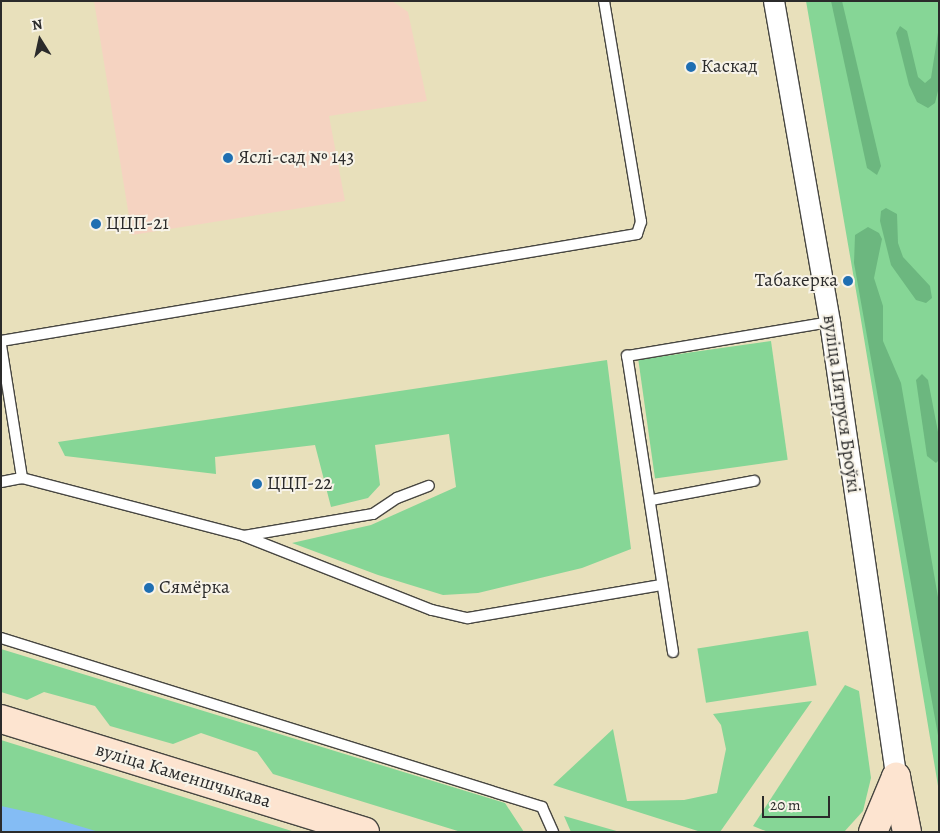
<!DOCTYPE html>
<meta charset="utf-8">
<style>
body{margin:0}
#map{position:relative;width:940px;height:833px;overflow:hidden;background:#e8e0bb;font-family:Alegreya,serif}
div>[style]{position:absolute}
.built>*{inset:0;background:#f5d3c1}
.green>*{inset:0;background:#86d696;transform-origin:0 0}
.forest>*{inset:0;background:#6cb77f}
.water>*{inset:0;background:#84bcf4}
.roads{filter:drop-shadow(1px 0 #474641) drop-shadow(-1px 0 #474641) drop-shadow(0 1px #474641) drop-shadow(0 -1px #474641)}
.lane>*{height:10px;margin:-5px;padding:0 5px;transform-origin:5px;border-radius:5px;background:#fff}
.street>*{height:20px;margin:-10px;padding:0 10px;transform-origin:10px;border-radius:10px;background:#fff}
.secondary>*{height:28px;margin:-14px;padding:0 14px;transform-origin:14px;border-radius:14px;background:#fde4d0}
.dots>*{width:14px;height:14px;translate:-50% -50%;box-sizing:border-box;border:2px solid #f7f3e8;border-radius:50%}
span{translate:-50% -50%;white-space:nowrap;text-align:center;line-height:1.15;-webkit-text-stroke:4px #f7f3e8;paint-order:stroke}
.poi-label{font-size:19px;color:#2b2b2b}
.left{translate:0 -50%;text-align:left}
.right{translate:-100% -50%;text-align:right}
.street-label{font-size:19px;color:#2b2b2b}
.frame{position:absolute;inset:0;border:2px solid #2b2b2b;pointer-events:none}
.north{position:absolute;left:15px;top:15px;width:50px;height:50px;-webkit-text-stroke:4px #f7f3e8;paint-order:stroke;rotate:350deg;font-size:14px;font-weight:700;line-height:20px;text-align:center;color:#2b2b2b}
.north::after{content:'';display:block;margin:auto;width:18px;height:22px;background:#2b2b2b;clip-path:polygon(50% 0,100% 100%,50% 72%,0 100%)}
.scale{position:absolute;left:762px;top:796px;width:68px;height:22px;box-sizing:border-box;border:2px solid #2b2b2b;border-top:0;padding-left:6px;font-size:15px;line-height:18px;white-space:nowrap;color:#2b2b2b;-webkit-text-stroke:4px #f7f3e8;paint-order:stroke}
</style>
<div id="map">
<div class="built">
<i style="clip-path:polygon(94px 1px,392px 1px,408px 12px,427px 101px,329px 116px,345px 201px,132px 235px)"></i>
</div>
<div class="green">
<i style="clip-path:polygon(806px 1px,939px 1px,939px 792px,859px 308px)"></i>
<i style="left:771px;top:341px;width:120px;height:134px;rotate:82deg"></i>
<i style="clip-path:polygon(607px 360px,631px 549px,582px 568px,478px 593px,443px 595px,378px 575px,292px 543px,371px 525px,456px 487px,449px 434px,375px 445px,380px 485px,368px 498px,331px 507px,315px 445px,215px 457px,216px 474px,65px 456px,58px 442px)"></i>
<i style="left:808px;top:631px;width:55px;height:112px;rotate:81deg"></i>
<i style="clip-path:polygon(1px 649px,505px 803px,524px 832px,461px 832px,273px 774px,257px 752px,201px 733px,173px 744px,110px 726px,95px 706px,44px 692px,27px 700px,1px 692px)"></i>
<i style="clip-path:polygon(845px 685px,859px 691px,871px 778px,863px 811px,844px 832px,768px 832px,753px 826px)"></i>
<i style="clip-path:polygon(812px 701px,720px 832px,701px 832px,553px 785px,613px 729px,627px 801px,684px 800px,717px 793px,726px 749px,721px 725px,713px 714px)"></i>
<i style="clip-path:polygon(1px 740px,295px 832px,1px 832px)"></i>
<i style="clip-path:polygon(564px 816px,620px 832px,571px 832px)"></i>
</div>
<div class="forest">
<i style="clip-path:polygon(831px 1px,842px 1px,881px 166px,877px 175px,867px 168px)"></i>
<i style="clip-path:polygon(900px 26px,907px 31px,918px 77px,925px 83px,931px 78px,939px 26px,938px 91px,935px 103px,928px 108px,917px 102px,909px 85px,896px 33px)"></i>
<i style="clip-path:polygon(886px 208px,897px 214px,898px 243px,903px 257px,930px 286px,932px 298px,926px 303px,916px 300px,891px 265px,880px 221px,881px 211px)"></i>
<i style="clip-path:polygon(868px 227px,879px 233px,882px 239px,874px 278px,883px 306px,883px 341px,901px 383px,939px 603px,939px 741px,854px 263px,855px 235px)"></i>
<i style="clip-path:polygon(922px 374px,928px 380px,939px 437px,939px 460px,936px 463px,927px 456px,916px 380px)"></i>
</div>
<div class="water">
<i style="clip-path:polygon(1px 806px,42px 815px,99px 832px,1px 832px)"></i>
</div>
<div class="roads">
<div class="lane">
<i style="left:1px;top:341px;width:645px;rotate:-9.55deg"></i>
<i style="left:637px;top:234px;width:13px;rotate:-72deg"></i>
<i style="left:641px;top:222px;width:224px;rotate:-99.5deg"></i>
<i style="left:1px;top:345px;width:135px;rotate:81deg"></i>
<i style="left:1px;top:482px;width:21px;rotate:-11deg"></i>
<i style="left:22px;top:478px;width:229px;rotate:14.6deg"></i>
<i style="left:244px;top:536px;width:131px;rotate:-9.7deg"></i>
<i style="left:373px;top:514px;width:29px;rotate:-34deg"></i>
<i style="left:397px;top:498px;width:34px;rotate:-21deg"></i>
<i style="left:652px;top:500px;width:104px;rotate:-10.6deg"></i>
<i style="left:244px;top:536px;width:202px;rotate:21.5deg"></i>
<i style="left:432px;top:610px;width:37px;rotate:13deg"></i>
<i style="left:468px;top:618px;width:196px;rotate:-9.7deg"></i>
<i style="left:1px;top:638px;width:567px;rotate:17.35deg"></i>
<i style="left:542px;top:807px;width:27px;rotate:66deg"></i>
<i style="left:673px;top:652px;width:300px;rotate:-98.8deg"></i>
<i style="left:627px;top:356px;width:206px;rotate:-9.5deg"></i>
</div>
<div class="street">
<i style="left:774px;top:1px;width:326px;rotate:80.1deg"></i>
<i style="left:830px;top:322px;width:460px;rotate:81.7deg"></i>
</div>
<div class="secondary">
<i style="left:1px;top:719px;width:381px;rotate:17.2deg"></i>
<i style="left:896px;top:777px;width:56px;rotate:78.7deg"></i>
<i style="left:873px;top:832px;width:60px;rotate:-67.3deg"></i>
</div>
</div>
<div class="dots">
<i style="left:691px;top:67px;background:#1f6fb2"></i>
<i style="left:228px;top:158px;background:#1f6fb2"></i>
<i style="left:96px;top:224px;background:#1f6fb2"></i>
<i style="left:848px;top:281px;background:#1f6fb2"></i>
<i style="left:257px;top:484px;background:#1f6fb2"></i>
<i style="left:149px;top:588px;background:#1f6fb2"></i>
</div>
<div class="poi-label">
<span class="left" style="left:701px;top:67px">Каскад</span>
<span class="left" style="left:238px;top:158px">Яслі-сад № 143</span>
<span class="left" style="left:106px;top:224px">ЦЦП-21</span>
<span class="right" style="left:838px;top:281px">Табакерка</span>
<span class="left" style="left:267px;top:484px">ЦЦП-22</span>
<span class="left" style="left:159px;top:588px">Сямёрка</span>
</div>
<div class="street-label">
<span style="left:841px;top:404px;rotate:82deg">вуліца Пятруся Броўкі</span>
<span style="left:183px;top:776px;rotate:17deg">вуліца Каменшчыкава</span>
</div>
<div class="frame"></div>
<div class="north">N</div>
<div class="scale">20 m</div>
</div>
